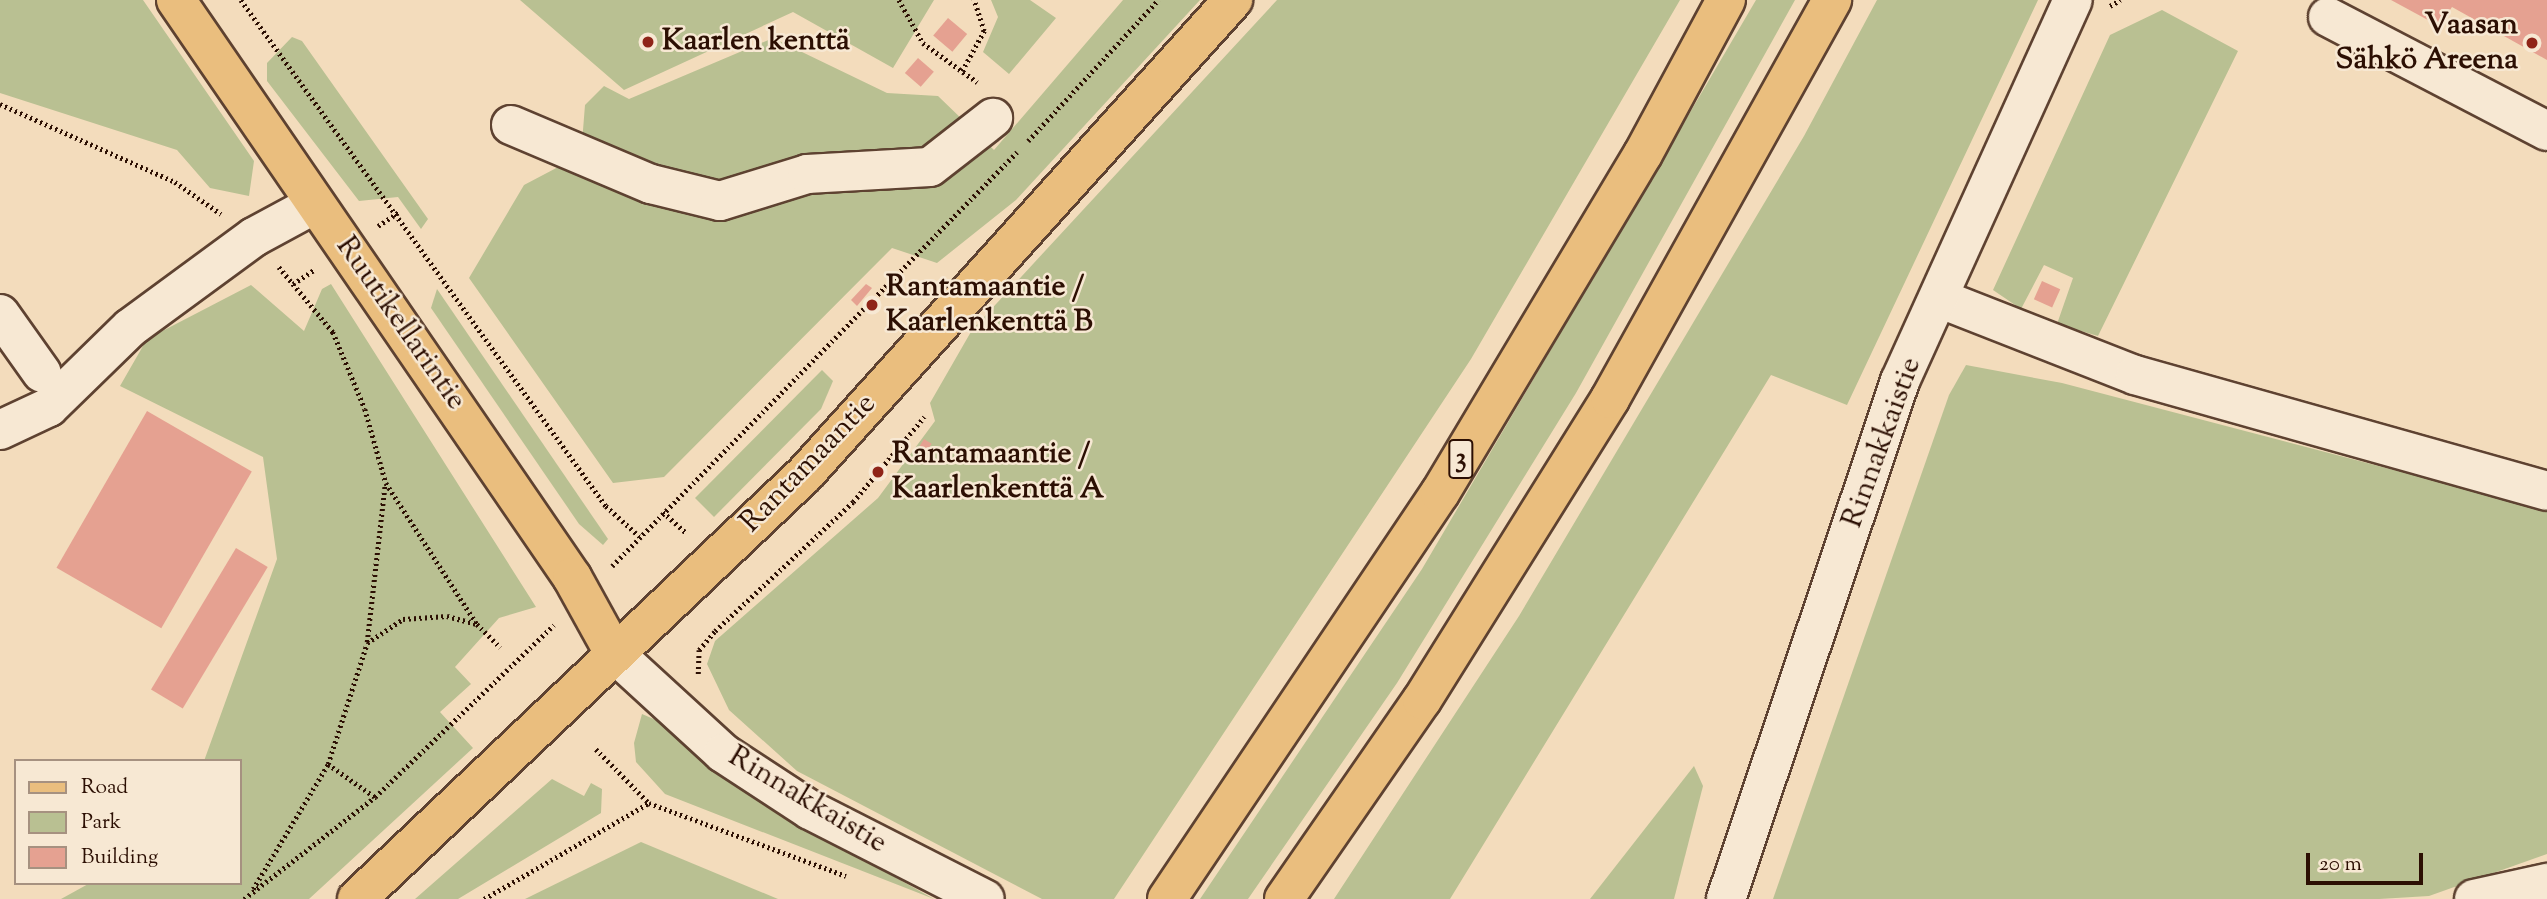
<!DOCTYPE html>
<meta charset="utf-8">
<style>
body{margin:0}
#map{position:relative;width:2547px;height:899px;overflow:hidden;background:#f3dcbc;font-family:"Sorts Mill Goudy",serif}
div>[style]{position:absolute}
.green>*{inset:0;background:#b9c092}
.building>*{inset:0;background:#e5a191;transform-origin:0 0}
.path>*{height:4.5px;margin-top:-2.25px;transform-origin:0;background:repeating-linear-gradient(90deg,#2c0f03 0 2px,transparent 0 5.5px)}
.roads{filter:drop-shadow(2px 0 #5e4231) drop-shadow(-2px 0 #5e4231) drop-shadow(0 2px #5e4231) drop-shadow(0 -2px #5e4231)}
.minor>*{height:38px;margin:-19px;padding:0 19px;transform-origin:19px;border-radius:19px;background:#f7e8d3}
.major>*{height:38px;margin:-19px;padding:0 19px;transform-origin:19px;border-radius:19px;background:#eabe7e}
.highway>*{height:38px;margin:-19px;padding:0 19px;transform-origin:19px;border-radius:19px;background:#eabe7e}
.dots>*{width:19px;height:19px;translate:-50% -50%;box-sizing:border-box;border:4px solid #f7e8d3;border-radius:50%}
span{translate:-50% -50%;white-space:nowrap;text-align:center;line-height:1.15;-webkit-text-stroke:5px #f7e8d3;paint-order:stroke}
.shield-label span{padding:2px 5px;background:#f7e8d3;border:2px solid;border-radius:5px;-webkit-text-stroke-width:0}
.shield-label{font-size:28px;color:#2c0f03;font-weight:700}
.poi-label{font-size:30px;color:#2c0f03;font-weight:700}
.right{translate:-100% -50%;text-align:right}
.left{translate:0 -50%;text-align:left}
.street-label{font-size:30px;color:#2c0f03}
.legend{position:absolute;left:14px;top:759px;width:228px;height:126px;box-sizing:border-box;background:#f7e8d3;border:2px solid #a69180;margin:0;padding:9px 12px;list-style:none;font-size:21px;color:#2c0f03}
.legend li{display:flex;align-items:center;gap:14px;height:35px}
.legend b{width:35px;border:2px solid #a69180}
.scale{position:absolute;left:2306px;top:853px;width:117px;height:32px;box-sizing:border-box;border:4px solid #2c0f03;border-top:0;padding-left:9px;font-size:21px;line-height:24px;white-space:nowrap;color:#2c0f03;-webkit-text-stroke:5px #f7e8d3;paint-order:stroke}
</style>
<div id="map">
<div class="green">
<i style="clip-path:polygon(0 0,143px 0,254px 161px,249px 196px,210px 188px,177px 150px,0 93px)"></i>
<i style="clip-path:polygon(520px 0,934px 0,893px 68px,793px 12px,624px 90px)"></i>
<i style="clip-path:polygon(991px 0,1030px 0,1056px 18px,1009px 74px,983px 52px,998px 17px)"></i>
<i style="clip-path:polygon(1123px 0,1200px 0,1016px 200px,937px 263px,892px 248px,664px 477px,613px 483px,469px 278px,524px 185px,581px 155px,585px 105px,604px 86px,629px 99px,773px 38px,887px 93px,938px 96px,994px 150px)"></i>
<i style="clip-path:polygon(1277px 0,1680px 0,1471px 359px,1114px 899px,1042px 899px,797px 771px,729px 710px,707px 664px,715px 641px,878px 498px,935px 421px,930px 403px,972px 330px)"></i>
<i style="clip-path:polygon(1756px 0,1795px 0,1576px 393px,1397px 683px,1248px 899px,1200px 899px,1422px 569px)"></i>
<i style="clip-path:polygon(1877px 0,2038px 0,1847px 405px,1771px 375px,1450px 899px,1334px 899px,1519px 616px,1804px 136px)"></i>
<i style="clip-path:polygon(2162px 10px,2238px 51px,2098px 336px,2057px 324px,2073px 278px,2044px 265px,2021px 309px,1993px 290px,2110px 35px)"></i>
<i style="clip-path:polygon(292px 37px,302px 41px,428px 219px,421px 229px,398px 197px,359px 201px,267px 81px,267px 63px)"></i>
<i style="clip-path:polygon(331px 284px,536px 607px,499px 618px,455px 667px,471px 684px,440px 712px,473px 748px,309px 899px,61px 899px,90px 883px,240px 883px,240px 761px,204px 761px,277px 559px,263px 457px,120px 386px,147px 339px,251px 285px,304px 331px,322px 289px)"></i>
<i style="clip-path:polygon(437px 289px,608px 539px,603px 545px,579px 524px,431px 308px)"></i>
<i style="clip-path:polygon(1966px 365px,2062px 383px,2547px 510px,2547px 854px,2429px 896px,2379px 899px,1773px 899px,1949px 395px)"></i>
<i style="clip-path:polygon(822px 370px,833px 381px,821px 409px,714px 517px,695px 498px)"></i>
<i style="clip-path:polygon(642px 714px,663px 723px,757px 800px,934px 899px,665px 794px,636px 762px,634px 743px)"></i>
<i style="clip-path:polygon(1694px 766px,1703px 786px,1674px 899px,1590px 899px)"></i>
<i style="clip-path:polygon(552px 779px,584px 796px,591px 783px,602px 789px,601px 813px,458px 899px,415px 899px)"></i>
<i style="clip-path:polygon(641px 842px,778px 899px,525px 899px)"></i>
</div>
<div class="building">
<i style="clip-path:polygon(2391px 0,2547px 0,2547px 60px,2452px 7px,2439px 26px)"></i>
<i style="left:948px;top:18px;width:25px;height:23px;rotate:40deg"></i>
<i style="left:918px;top:58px;width:21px;height:20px;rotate:41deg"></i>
<i style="left:2042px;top:281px;width:20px;height:20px;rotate:24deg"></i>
<i style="clip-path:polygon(866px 284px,872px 288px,857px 306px,851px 300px)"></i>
<i style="left:147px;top:411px;width:121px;height:181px;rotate:30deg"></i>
<i style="left:924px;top:439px;width:9px;height:24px;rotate:32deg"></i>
<i style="left:236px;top:548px;width:37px;height:165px;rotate:31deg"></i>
</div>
<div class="path">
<i style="left:241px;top:0;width:624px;rotate:54.2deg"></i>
<i style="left:606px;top:506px;width:45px;rotate:42.3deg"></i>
<i style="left:899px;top:0;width:49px;rotate:60.8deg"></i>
<i style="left:923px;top:43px;width:67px;rotate:35.8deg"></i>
<i style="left:2110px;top:6px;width:12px;rotate:-31deg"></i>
<i style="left:962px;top:71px;width:46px;rotate:-61.2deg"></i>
<i style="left:984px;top:31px;width:33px;rotate:-108deg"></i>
<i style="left:0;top:104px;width:192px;rotate:24deg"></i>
<i style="left:175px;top:182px;width:56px;rotate:34.8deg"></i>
<i style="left:1028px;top:141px;width:192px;rotate:-47.3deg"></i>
<i style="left:378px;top:226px;width:25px;rotate:-34deg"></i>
<i style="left:279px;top:267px;width:85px;rotate:50.3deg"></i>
<i style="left:333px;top:332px;width:83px;rotate:67.4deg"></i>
<i style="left:365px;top:409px;width:77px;rotate:74.2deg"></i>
<i style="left:386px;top:483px;width:168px;rotate:57.2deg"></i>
<i style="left:477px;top:624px;width:33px;rotate:45deg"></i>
<i style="left:293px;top:284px;width:27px;rotate:-34deg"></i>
<i style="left:663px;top:512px;width:31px;rotate:42deg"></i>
<i style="left:612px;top:566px;width:579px;rotate:-45.63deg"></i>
<i style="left:367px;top:642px;width:159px;rotate:-83.5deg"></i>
<i style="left:698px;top:674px;width:24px;rotate:-88deg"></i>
<i style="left:699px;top:650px;width:25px;rotate:-50deg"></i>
<i style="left:715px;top:631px;width:189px;rotate:-43.1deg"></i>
<i style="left:853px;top:502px;width:111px;rotate:-50.1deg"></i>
<i style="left:596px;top:749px;width:76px;rotate:45.5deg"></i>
<i style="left:649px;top:803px;width:210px;rotate:20.3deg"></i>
<i style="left:328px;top:764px;width:57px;rotate:35.1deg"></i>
<i style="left:253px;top:889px;width:146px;rotate:-59deg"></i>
<i style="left:328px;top:764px;width:127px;rotate:-72.1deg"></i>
<i style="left:367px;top:643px;width:43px;rotate:-33.7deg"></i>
<i style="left:403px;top:619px;width:44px;rotate:-3.9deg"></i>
<i style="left:447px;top:616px;width:30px;rotate:15deg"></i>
<i style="left:244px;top:899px;width:166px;rotate:-37.9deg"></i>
<i style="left:375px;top:797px;width:248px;rotate:-43.9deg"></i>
<i style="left:484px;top:899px;width:191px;rotate:-30.2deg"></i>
</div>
<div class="roads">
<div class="minor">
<i style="left:2328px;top:17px;width:247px;rotate:27.5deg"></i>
<i style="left:511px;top:125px;width:152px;rotate:22.9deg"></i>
<i style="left:651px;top:184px;width:71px;rotate:13.8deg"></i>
<i style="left:720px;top:201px;width:91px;rotate:-17.2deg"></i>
<i style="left:807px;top:174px;width:123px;rotate:-3.3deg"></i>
<i style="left:930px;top:167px;width:80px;rotate:-37.9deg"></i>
<i style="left:1941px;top:299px;width:208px;rotate:21.4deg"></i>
<i style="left:2135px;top:375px;width:428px;rotate:15.7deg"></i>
<i style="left:0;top:314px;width:72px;rotate:54.6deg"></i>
<i style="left:0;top:430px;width:54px;rotate:-25.1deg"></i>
<i style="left:49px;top:407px;width:113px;rotate:-44.3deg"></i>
<i style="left:130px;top:328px;width:154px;rotate:-36.3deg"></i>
<i style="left:254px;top:237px;width:69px;rotate:-28.4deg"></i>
<i style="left:614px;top:653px;width:148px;rotate:42.5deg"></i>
<i style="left:723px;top:753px;width:104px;rotate:33.2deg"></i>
<i style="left:810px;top:810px;width:196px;rotate:27deg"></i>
<i style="left:1726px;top:899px;width:546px;rotate:-71.43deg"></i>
<i style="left:1900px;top:381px;width:418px;rotate:-65.6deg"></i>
<i style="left:2474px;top:899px;width:75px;rotate:-12.4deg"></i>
</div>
<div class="major">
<i style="left:176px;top:0;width:700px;rotate:55.54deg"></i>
<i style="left:572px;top:577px;width:87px;rotate:61.1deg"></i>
<i style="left:357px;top:899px;width:618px;rotate:-43.49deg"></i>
<i style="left:805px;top:474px;width:639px;rotate:-47.92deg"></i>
</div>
<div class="highway">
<i style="left:1167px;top:899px;width:489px;rotate:-56.1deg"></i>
<i style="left:1440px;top:493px;width:395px;rotate:-59.1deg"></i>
<i style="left:1643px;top:154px;width:175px;rotate:-61.7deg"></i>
<i style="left:1284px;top:899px;width:242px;rotate:-55.3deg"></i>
<i style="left:1422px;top:700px;width:355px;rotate:-58deg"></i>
<i style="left:1610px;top:399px;width:457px;rotate:-60.9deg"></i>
</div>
</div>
<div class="dots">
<i style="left:648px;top:42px;background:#8f2418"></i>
<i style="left:2532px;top:43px;background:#8f2418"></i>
<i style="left:872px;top:305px;background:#8f2418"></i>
<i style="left:878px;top:472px;background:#8f2418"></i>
</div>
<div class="shield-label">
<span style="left:1461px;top:459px">3</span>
</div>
<div class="poi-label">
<span class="right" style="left:2518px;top:43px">Vaasan<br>Sähkö Areena</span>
<span class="left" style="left:662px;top:42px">Kaarlen kenttä</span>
<span class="left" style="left:886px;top:305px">Rantamaantie /<br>Kaarlenkenttä B</span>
<span class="left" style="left:892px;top:472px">Rantamaantie /<br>Kaarlenkenttä A</span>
</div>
<div class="street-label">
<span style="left:400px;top:324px;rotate:55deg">Ruutikellarintie</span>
<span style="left:1883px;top:443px;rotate:-70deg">Rinnakkaistie</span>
<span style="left:809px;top:464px;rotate:-46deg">Rantamaantie</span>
<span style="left:807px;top:801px;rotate:31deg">Rinnakkaistie</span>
</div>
<ul class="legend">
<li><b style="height:9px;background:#eabe7e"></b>Road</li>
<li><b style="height:19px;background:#b9c092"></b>Park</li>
<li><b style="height:19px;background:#e5a191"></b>Building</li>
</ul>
<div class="scale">20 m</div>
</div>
